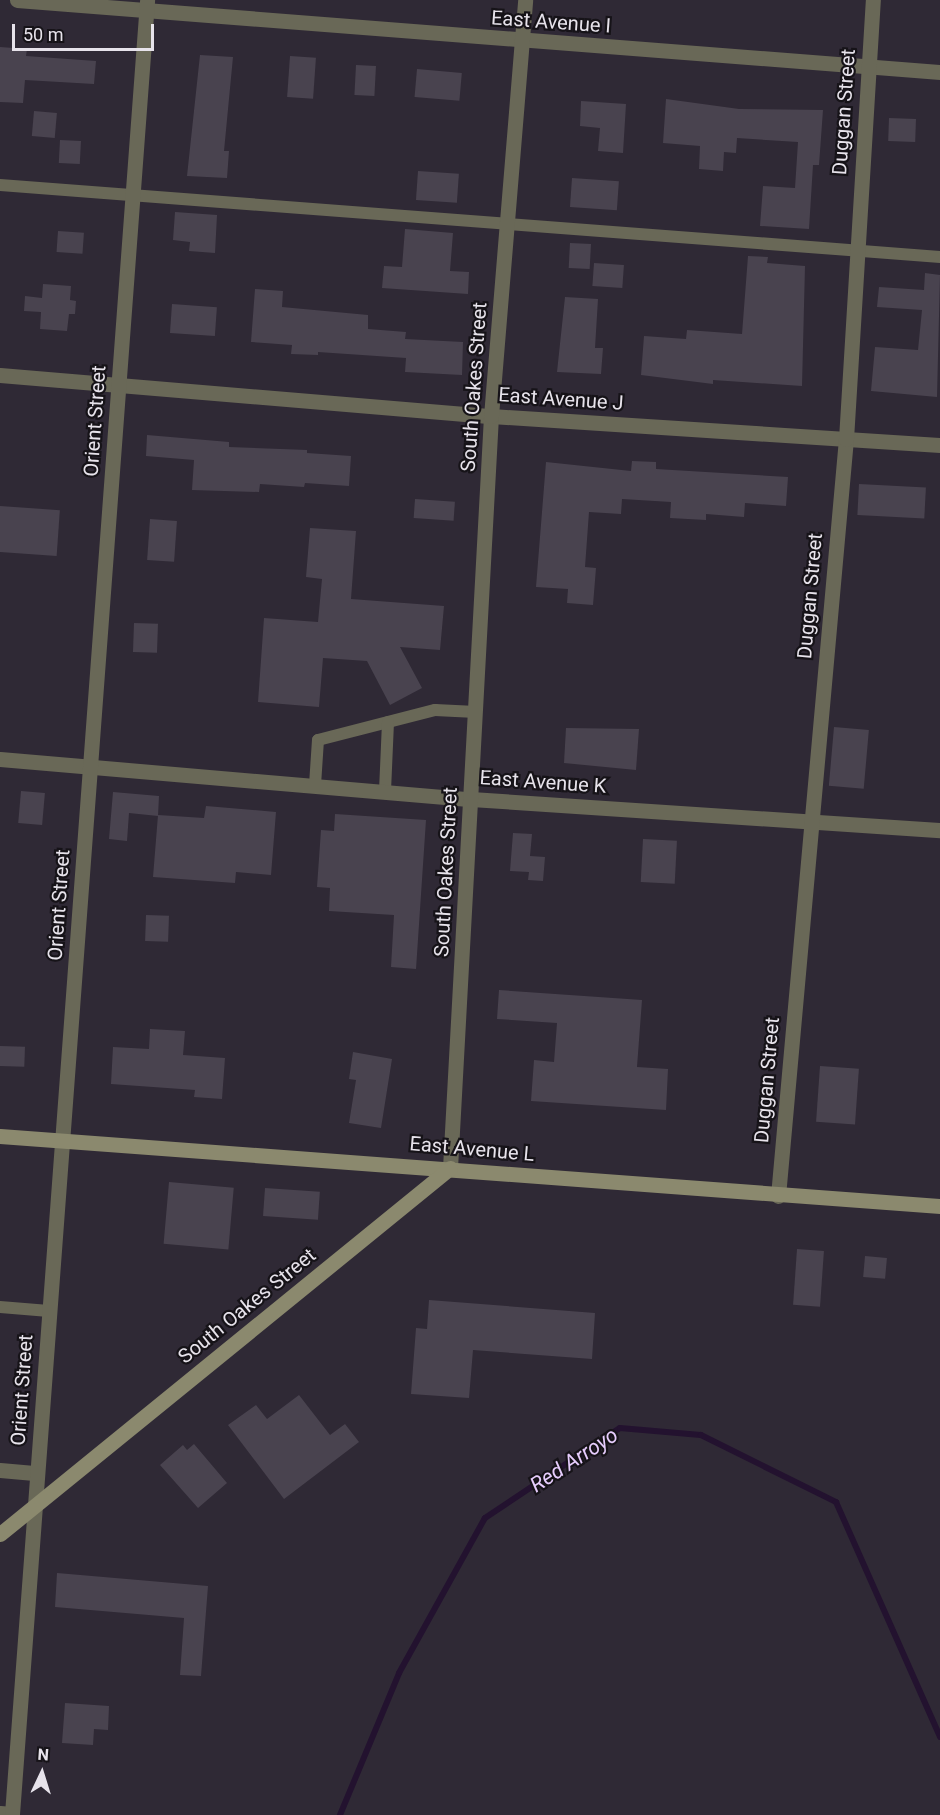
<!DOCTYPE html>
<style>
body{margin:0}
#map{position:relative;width:940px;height:1815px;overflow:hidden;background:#2f2935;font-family:Roboto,sans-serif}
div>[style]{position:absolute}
.stream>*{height:6px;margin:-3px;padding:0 3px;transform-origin:3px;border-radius:3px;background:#23122f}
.building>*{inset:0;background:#49434f;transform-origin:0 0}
.service>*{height:12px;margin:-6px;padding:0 6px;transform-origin:6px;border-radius:6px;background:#696857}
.minor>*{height:15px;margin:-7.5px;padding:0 7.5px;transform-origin:7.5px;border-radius:7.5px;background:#696857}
.secondary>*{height:15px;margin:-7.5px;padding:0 7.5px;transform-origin:7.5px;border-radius:7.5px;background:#8b896e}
span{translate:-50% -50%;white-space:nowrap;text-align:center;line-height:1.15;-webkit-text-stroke:4.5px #161318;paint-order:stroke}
.street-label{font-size:20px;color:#e7e3eb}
.water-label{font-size:21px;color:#e7cdfd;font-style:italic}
.north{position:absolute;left:12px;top:1743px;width:60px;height:60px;-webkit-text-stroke:4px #161318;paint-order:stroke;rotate:4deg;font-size:16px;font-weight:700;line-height:24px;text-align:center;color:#e7e3eb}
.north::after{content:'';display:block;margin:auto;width:21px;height:27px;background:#e7e3eb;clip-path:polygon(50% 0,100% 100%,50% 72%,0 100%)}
.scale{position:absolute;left:12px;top:24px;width:142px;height:27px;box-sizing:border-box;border:3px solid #e7e3eb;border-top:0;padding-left:8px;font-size:18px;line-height:21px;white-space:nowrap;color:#e7e3eb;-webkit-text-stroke:4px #161318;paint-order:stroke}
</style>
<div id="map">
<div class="stream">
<i style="left:340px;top:1815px;width:154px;rotate:-67.4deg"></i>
<i style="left:399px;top:1673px;width:177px;rotate:-61deg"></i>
<i style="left:485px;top:1518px;width:162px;rotate:-33.7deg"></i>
<i style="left:620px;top:1428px;width:81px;rotate:4.9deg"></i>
<i style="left:701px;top:1435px;width:151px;rotate:26.4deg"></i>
<i style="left:836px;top:1502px;width:257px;rotate:66.1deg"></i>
</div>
<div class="building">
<i style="clip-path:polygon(0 47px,27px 49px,26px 56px,96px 61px,94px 84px,25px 80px,23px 103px,0 102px)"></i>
<i style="clip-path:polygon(200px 55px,233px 57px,224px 151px,229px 151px,227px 178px,187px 176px)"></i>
<i style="left:290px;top:56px;width:26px;height:41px;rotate:4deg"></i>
<i style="left:356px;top:65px;width:20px;height:30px;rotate:3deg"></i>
<i style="left:417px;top:69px;width:45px;height:28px;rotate:5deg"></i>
<i style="clip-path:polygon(666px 99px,739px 109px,823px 110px,819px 165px,813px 165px,809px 229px,760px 226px,763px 186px,795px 188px,798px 142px,737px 138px,736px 153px,724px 152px,723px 171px,699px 169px,700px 146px,663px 143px)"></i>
<i style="clip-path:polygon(581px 101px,626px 104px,623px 153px,598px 151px,600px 128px,580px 126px)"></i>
<i style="left:34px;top:111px;width:23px;height:25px;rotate:5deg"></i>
<i style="left:889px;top:118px;width:27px;height:23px;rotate:2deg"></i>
<i style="left:60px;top:140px;width:21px;height:23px;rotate:3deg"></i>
<i style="left:418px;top:171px;width:41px;height:29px;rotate:4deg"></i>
<i style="left:572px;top:178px;width:47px;height:29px;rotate:4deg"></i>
<i style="clip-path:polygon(175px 212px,217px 215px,215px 253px,189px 251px,190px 242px,173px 240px)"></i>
<i style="clip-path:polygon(405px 229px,453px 233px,450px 271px,469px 272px,468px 294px,382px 288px,384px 266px,402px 267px)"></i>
<i style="left:58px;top:231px;width:26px;height:21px;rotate:4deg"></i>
<i style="left:570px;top:243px;width:21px;height:25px;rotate:3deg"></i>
<i style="clip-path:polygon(748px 256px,768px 257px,767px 263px,805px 266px,802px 386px,713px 380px,713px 384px,641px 375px,644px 336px,686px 339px,687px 330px,742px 334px)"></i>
<i style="left:594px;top:263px;width:30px;height:23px;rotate:4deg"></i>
<i style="clip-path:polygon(925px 273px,940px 275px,937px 397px,871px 391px,875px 347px,918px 350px,922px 310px,877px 307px,879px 287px,924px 290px)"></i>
<i style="clip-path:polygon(43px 284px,71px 286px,70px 300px,76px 301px,75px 314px,69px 314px,67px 331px,40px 329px,41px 312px,24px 311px,25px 296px,42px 298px)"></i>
<i style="clip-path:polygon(255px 289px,283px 291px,282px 307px,368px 315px,368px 329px,406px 332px,405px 339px,463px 342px,462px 375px,405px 372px,406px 358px,318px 352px,318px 355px,291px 354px,292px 345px,251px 342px)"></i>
<i style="clip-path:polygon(565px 297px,598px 299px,595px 348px,603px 348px,601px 374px,557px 372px)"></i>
<i style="left:172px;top:304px;width:45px;height:29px;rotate:4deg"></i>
<i style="clip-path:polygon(147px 435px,229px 442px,229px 447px,307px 450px,307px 453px,351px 456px,349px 486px,305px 483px,304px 487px,260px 484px,259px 492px,192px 490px,194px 460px,146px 456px)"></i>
<i style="clip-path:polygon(632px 461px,656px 462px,656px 469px,788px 477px,786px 506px,745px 503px,744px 517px,706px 514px,706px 520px,670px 518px,671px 502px,622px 499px,621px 514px,589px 512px,585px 567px,596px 568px,593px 605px,567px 603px,568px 589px,536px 587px,546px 462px,631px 471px)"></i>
<i style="left:859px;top:484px;width:67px;height:31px;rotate:3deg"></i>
<i style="left:415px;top:499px;width:40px;height:19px;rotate:4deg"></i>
<i style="left:0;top:506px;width:60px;height:46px;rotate:4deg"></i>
<i style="left:150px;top:519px;width:27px;height:41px;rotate:4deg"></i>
<i style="clip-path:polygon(310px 528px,356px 531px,351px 599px,444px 606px,440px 650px,400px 647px,422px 688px,390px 705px,367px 661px,323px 658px,319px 707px,258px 702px,264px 618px,318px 622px,322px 579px,306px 577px)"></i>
<i style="left:134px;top:623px;width:24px;height:29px;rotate:2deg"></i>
<i style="left:834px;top:727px;width:35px;height:59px;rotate:5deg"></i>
<i style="clip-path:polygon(566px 728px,639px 729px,636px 770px,564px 763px)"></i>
<i style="left:21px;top:791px;width:24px;height:32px;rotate:5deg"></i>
<i style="clip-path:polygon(113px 792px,159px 796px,158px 816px,129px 813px,127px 841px,109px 839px)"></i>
<i style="clip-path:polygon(206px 806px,276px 812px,271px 875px,236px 872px,235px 883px,153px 877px,158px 815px,204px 818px)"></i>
<i style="clip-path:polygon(335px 814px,426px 820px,416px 969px,391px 967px,394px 915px,329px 911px,330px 888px,317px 887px,321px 830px,334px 831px)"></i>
<i style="clip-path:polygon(513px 833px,532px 834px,530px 856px,545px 857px,543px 881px,528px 880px,529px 872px,510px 871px)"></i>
<i style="left:643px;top:839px;width:34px;height:43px;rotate:3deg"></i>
<i style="left:146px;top:915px;width:23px;height:26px;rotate:2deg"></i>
<i style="clip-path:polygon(499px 990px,642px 1000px,637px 1067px,668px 1069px,666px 1110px,531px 1101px,534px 1060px,554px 1062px,557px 1023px,497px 1019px)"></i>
<i style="clip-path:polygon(150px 1029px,185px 1031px,183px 1055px,225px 1058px,222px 1099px,194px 1097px,195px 1090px,111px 1084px,113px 1047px,149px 1049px)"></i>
<i style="left:0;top:1046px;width:25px;height:20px;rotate:2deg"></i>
<i style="clip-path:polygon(353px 1052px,392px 1059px,381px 1128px,349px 1123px,356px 1080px,349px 1079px)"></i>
<i style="left:820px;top:1066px;width:39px;height:56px;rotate:4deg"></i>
<i style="left:169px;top:1182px;width:65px;height:62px;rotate:5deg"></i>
<i style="left:265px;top:1188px;width:55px;height:28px;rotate:4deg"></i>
<i style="left:797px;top:1249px;width:27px;height:56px;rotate:4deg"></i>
<i style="left:865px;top:1256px;width:22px;height:21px;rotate:5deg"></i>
<i style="clip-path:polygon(429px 1300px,595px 1313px,592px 1359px,473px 1350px,469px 1398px,411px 1394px,416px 1328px,427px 1329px)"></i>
<i style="clip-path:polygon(299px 1395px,330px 1435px,345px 1424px,359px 1442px,284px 1499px,228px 1425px,256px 1405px,267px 1419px)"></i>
<i style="clip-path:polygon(194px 1444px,227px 1483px,198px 1508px,160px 1465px,183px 1445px,187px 1450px)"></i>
<i style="clip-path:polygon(57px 1573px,208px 1586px,201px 1676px,180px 1675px,184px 1618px,55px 1607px)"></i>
<i style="clip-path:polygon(65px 1703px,109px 1706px,108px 1730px,94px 1729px,93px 1745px,62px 1743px)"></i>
</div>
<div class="service">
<i style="left:0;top:185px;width:943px;rotate:4.38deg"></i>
<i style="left:315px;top:785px;width:45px;rotate:-86.2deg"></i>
<i style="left:318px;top:740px;width:121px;rotate:-14.4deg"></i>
<i style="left:435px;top:710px;width:41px;rotate:2.8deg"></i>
<i style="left:385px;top:791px;width:69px;rotate:-87.5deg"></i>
<i style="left:0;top:1307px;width:49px;rotate:4.7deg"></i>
</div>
<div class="minor">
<i style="left:17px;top:0;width:926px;rotate:4.46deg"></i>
<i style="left:0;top:375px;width:493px;rotate:4.8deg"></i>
<i style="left:491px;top:416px;width:450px;rotate:3.7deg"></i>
<i style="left:0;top:759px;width:473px;rotate:4.9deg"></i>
<i style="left:471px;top:799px;width:470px;rotate:3.8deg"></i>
<i style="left:450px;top:1168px;width:753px;rotate:-86.88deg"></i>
<i style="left:491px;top:416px;width:417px;rotate:-85.3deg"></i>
<i style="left:778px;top:1196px;width:760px;rotate:-84.87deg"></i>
<i style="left:846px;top:439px;width:440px;rotate:-86.5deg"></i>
<i style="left:0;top:1470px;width:37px;rotate:5deg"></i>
<i style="left:0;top:1813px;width:12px;rotate:5deg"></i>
<i style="left:12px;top:1814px;width:1819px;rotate:-85.74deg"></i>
</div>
<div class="secondary">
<i style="left:0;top:1136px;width:943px;rotate:4.26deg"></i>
<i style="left:0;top:1534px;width:580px;rotate:-39.12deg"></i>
</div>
<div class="street-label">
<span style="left:551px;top:22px;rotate:4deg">East Avenue I</span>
<span style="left:844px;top:112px;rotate:-86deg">Duggan Street</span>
<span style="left:474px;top:387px;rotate:-86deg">South Oakes Street</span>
<span style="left:561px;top:399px;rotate:4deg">East Avenue J</span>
<span style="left:95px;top:421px;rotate:-86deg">Orient Street</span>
<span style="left:810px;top:596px;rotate:-85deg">Duggan Street</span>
<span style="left:543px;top:782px;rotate:4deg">East Avenue K</span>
<span style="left:446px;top:872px;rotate:-87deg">South Oakes Street</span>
<span style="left:59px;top:905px;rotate:-86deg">Orient Street</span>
<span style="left:767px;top:1080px;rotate:-85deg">Duggan Street</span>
<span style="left:472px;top:1149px;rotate:5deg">East Avenue L</span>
<span style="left:247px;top:1306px;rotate:-39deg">South Oakes Street</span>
<span style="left:22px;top:1390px;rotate:-86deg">Orient Street</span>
</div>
<div class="water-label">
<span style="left:574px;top:1460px;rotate:-33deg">Red Arroyo</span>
</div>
<div class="north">N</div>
<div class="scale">50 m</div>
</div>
